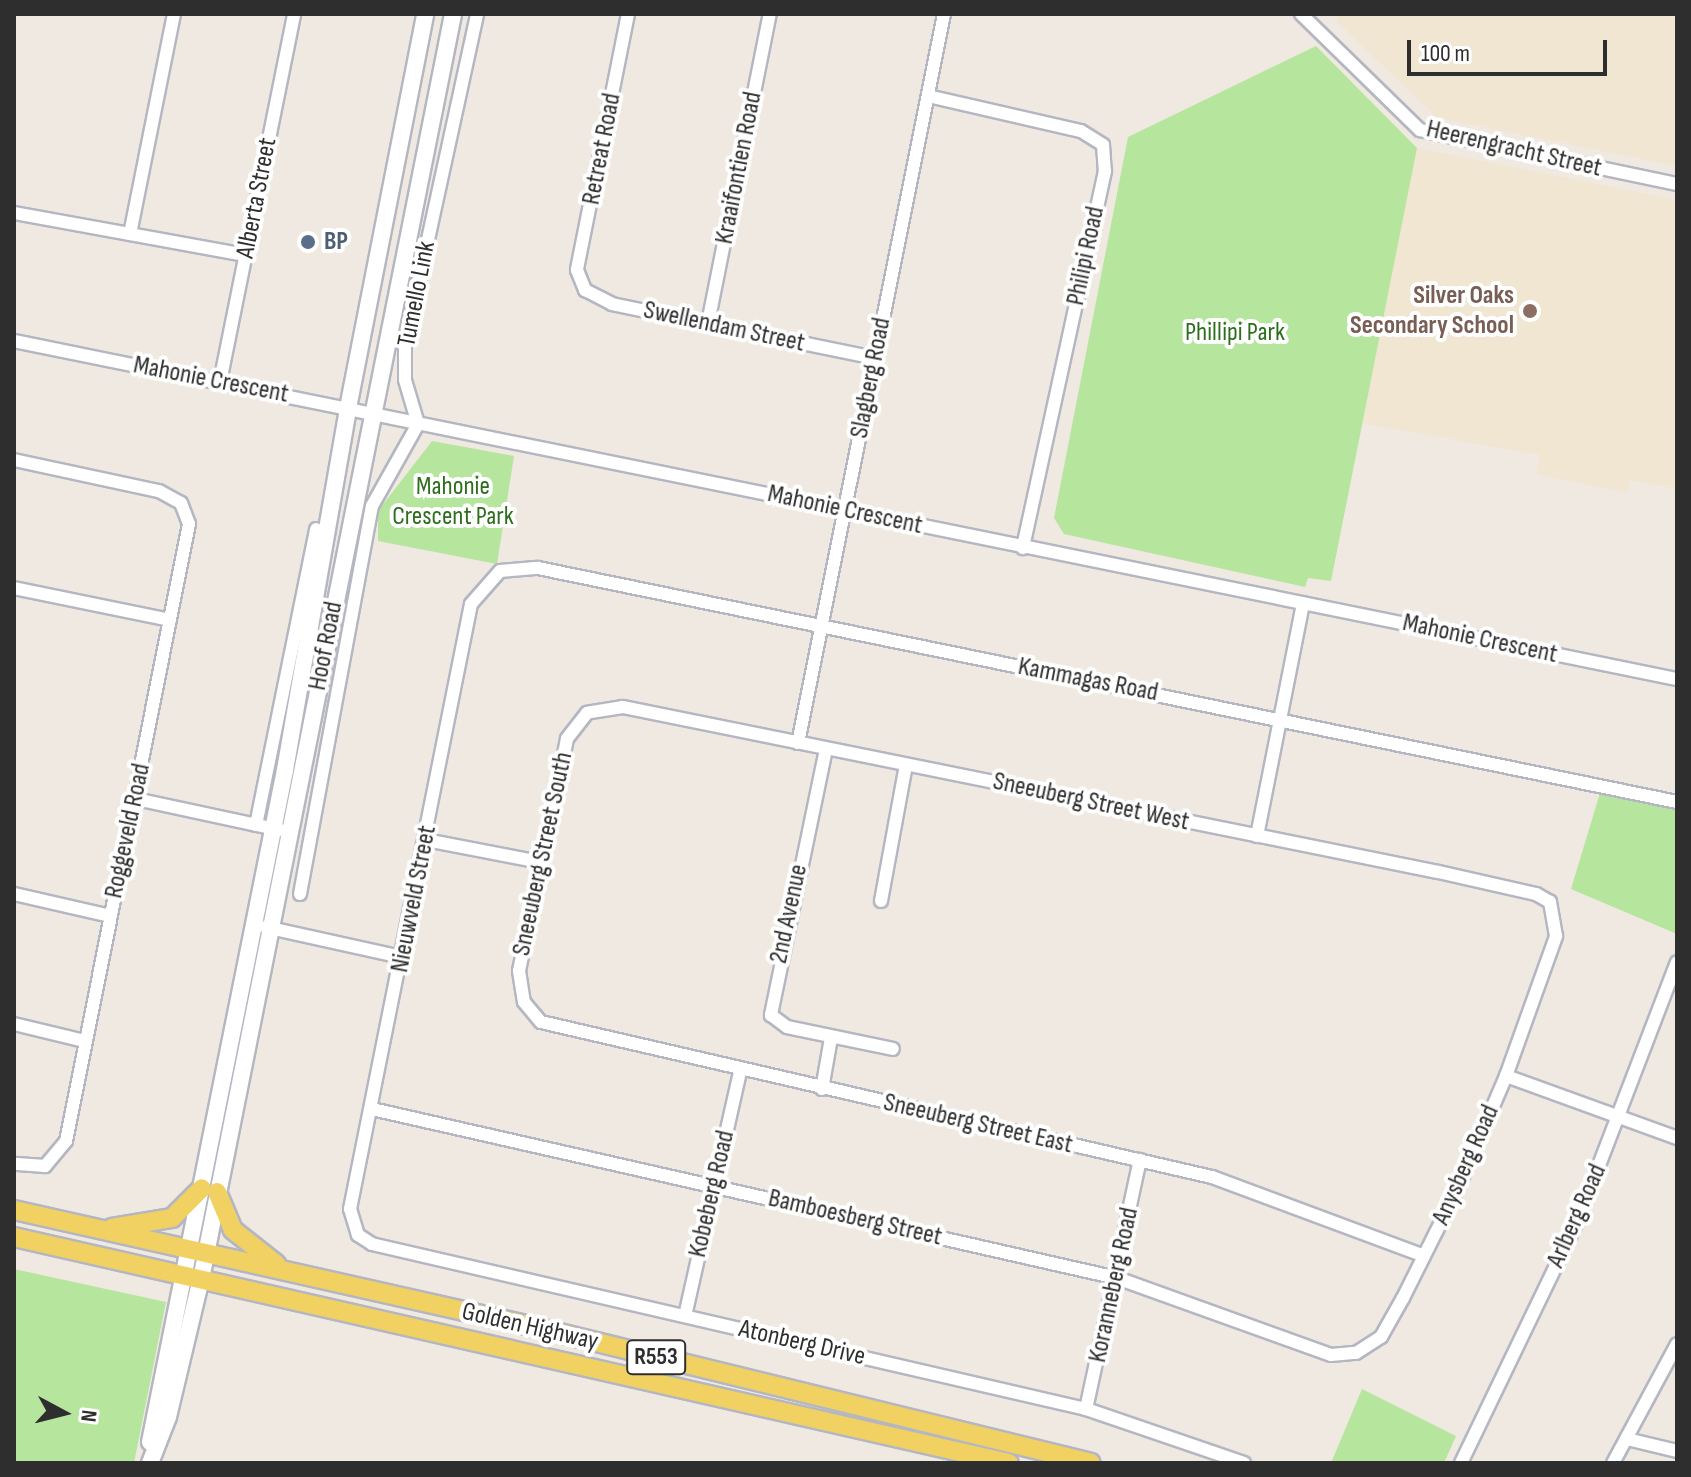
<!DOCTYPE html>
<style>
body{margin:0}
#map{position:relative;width:1691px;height:1477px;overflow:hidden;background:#efe9e1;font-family:"Sofia Sans Condensed",sans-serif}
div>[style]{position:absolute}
.education>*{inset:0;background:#f0e6d1}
.green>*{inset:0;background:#b6e59e}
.roads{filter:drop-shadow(2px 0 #b4b7c1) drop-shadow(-2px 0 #b4b7c1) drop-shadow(0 2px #b4b7c1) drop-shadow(0 -2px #b4b7c1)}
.street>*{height:12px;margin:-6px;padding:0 6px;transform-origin:6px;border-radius:6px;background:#fff}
.secondary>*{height:16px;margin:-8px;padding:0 8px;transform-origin:8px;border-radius:8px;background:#fff}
.primary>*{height:18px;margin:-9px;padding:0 9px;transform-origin:9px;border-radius:9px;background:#f2d163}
.dots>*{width:22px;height:22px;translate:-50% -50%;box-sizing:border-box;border:4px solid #fff;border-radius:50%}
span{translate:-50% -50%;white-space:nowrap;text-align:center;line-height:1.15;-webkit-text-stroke:8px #fff;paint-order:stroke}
.shield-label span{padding:2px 6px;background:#fff;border:2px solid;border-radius:6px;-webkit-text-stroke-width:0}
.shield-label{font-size:24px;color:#2e2e2e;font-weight:700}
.street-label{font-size:26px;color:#2e2e2e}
.service-label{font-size:26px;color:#4e5e75;font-weight:700}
.left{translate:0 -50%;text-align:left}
.education-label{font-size:26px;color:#785e54;font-weight:700}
.right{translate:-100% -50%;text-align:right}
.park-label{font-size:26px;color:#2c6e1b}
.frame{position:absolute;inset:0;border:16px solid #2e2e2e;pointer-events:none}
.north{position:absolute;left:24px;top:1373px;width:80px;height:80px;-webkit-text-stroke:6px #fff;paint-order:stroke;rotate:97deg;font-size:22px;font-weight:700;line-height:32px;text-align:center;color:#2e2e2e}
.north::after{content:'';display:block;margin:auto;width:28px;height:36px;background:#2e2e2e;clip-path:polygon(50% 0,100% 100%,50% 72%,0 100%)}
.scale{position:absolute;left:1407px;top:40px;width:200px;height:36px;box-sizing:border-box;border:4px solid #2e2e2e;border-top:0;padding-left:10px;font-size:24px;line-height:28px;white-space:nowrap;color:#2e2e2e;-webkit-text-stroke:6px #fff;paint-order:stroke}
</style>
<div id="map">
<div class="education">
<i style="clip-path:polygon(1337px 14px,1677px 14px,1677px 166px,1438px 118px,1337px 22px)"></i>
<i style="clip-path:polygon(1417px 148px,1677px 200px,1677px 489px,1630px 480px,1627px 493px,1537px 474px,1540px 455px,1360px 423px)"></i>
</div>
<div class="green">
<i style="clip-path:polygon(1316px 46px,1417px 148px,1331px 581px,1308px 578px,1305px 587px,1064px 534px,1054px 518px,1128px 137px)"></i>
<i style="clip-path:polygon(432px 441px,514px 456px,497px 564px,378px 541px,378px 511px)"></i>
<i style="clip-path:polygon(1600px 793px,1677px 807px,1677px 934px,1571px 889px)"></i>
<i style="clip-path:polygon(14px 1269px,166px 1302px,134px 1463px,14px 1463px)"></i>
<i style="clip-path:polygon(1362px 1389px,1456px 1436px,1444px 1463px,1331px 1463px)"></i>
</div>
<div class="roads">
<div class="street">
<i style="left:628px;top:14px;width:261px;rotate:101.3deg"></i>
<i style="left:577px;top:270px;width:22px;rotate:68deg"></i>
<i style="left:585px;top:290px;width:30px;rotate:27deg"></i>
<i style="left:612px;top:304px;width:268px;rotate:11.6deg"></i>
<i style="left:1301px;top:14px;width:166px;rotate:44.3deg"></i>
<i style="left:1420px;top:130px;width:263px;rotate:11.9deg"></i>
<i style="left:928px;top:96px;width:157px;rotate:12.9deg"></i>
<i style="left:1081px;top:131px;width:26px;rotate:32deg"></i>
<i style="left:1103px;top:145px;width:26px;rotate:86deg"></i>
<i style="left:1105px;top:171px;width:386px;rotate:102.3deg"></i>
<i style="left:14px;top:213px;width:236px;rotate:10.3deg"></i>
<i style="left:130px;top:234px;width:224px;rotate:-78.7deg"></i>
<i style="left:708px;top:323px;width:315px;rotate:-78.7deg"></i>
<i style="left:14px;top:341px;width:1697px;rotate:11.49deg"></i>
<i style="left:220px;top:382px;width:375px;rotate:-78.6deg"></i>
<i style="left:14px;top:460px;width:148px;rotate:12.1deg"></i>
<i style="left:159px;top:491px;width:25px;rotate:29deg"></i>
<i style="left:181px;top:503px;width:22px;rotate:69deg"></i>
<i style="left:189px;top:524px;width:629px;rotate:101.27deg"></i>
<i style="left:66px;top:1141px;width:33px;rotate:130deg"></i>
<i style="left:45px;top:1166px;width:31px;rotate:-176deg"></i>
<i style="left:14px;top:588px;width:159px;rotate:11.6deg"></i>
<i style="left:798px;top:743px;width:743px;rotate:-78.67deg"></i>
<i style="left:826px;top:749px;width:272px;rotate:101.7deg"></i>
<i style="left:771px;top:1015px;width:20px;rotate:37deg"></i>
<i style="left:787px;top:1027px;width:108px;rotate:11.7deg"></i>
<i style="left:136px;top:799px;width:148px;rotate:12.1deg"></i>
<i style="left:256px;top:825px;width:302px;rotate:-78.5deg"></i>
<i style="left:1257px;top:836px;width:237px;rotate:-78.8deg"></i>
<i style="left:426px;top:840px;width:116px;rotate:10.9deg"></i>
<i style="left:14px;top:894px;width:98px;rotate:12.9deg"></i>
<i style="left:300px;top:894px;width:395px;rotate:-79.5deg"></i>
<i style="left:372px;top:506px;width:94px;rotate:-60.7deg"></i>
<i style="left:418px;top:424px;width:46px;rotate:-106.5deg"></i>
<i style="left:405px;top:380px;width:35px;rotate:-90deg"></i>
<i style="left:405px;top:345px;width:339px;rotate:-77.7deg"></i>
<i style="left:881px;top:901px;width:138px;rotate:-79.6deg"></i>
<i style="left:265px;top:927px;width:140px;rotate:12.4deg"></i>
<i style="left:14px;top:1024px;width:73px;rotate:13.5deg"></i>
<i style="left:1506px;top:1076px;width:182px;rotate:19.9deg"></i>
<i style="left:822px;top:1089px;width:52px;rotate:-80deg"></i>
<i style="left:372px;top:1109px;width:764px;rotate:12.78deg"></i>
<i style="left:1117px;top:1278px;width:227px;rotate:19.8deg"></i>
<i style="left:1331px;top:1355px;width:25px;rotate:-5deg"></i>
<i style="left:1356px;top:1353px;width:30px;rotate:-33deg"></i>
<i style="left:1381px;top:1337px;width:45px;rotate:-60.6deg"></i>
<i style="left:1403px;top:1298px;width:123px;rotate:-63.4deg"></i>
<i style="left:1458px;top:1188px;width:122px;rotate:-66.8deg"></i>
<i style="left:1506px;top:1076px;width:149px;rotate:-70.3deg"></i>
<i style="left:1556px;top:936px;width:35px;rotate:-100deg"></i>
<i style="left:1550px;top:902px;width:16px;rotate:-150deg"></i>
<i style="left:1536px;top:894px;width:100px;rotate:-167.3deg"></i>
<i style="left:1438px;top:872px;width:832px;rotate:-168.55deg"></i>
<i style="left:623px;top:707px;width:36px;rotate:171deg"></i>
<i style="left:587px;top:713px;width:33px;rotate:128deg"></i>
<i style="left:567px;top:739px;width:237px;rotate:101.7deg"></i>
<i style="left:519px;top:971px;width:31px;rotate:81deg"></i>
<i style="left:524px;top:1002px;width:26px;rotate:50deg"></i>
<i style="left:541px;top:1022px;width:689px;rotate:13.01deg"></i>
<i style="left:1212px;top:1177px;width:226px;rotate:20.4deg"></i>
<i style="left:685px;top:1316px;width:251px;rotate:-77.3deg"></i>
<i style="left:1086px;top:1409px;width:255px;rotate:-77.8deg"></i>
<i style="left:1627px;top:1439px;width:51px;rotate:13.5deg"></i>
<i style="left:1244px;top:1463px;width:167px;rotate:-161.1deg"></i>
<i style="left:1086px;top:1409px;width:733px;rotate:-166.99deg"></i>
<i style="left:372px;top:1244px;width:17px;rotate:-147deg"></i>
<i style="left:358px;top:1235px;width:27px;rotate:-107deg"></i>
<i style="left:350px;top:1209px;width:617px;rotate:-78.69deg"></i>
<i style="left:471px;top:604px;width:44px;rotate:-48.7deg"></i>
<i style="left:500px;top:571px;width:38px;rotate:-5deg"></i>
<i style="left:538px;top:568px;width:1163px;rotate:11.61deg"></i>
<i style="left:1461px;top:1463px;width:270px;rotate:-64.3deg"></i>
<i style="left:1578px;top:1220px;width:276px;rotate:-69deg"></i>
<i style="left:1613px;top:1463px;width:135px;rotate:-61.7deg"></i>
</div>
<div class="secondary">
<i style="left:150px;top:1442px;width:685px;rotate:-78.64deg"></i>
<i style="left:285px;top:770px;width:367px;rotate:-80.1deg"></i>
<i style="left:348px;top:408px;width:401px;rotate:-78.9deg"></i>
<i style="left:150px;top:1463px;width:49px;rotate:-68.6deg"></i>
<i style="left:168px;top:1417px;width:142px;rotate:-76.6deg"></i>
<i style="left:201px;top:1279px;width:1290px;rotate:-78.73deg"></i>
</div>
<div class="primary">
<i style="left:217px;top:1192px;width:41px;rotate:67.2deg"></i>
<i style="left:233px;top:1230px;width:55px;rotate:38.3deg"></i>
<i style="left:14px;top:1210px;width:534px;rotate:12.66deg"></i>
<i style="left:535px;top:1327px;width:572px;rotate:13.74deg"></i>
<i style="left:112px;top:1228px;width:61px;rotate:-9.5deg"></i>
<i style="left:172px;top:1218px;width:42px;rotate:-45deg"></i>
<i style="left:14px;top:1237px;width:1020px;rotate:12.8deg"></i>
</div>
</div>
<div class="dots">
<i style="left:308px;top:242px;background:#5c6f8a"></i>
<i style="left:1530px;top:311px;background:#8d6e63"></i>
</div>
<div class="shield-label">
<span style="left:656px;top:1357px">R553</span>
</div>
<div class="street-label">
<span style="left:602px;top:149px;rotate:-79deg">Retreat Road</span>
<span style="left:1514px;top:149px;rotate:13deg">Heerengracht Street</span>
<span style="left:739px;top:168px;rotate:-79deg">Kraaifontien Road</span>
<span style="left:257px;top:198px;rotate:-79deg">Alberta Street</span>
<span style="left:1086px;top:256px;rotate:-78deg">Philipi Road</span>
<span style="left:417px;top:294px;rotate:-79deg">Tumello Link</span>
<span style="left:724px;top:327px;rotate:12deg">Swellendam Street</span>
<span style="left:871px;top:378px;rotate:-79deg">Slagberg Road</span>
<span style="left:211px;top:380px;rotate:11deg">Mahonie Crescent</span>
<span style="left:845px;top:510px;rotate:12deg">Mahonie Crescent</span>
<span style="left:1480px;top:639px;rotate:12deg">Mahonie Crescent</span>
<span style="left:326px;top:646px;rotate:-79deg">Hoof Road</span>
<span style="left:1088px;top:680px;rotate:11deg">Kammagas Road</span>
<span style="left:1091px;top:802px;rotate:12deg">Sneeuberg Street West</span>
<span style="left:128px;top:831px;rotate:-78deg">Roggeveld Road</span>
<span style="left:543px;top:854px;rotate:-78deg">Sneeuberg Street South</span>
<span style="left:414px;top:899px;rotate:-79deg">Nieuwveld Street</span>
<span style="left:789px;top:914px;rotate:-78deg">2nd Avenue</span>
<span style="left:978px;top:1124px;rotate:13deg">Sneeuberg Street East</span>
<span style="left:1466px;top:1165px;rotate:-66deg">Anysberg Road</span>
<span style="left:712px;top:1194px;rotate:-77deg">Kobeberg Road</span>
<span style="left:1577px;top:1216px;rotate:-66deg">Arlberg Road</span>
<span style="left:855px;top:1218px;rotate:13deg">Bamboesberg Street</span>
<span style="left:1114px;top:1285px;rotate:-78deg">Koranneberg Road</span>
<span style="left:530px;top:1327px;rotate:13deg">Golden Highway</span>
<span style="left:802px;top:1343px;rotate:13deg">Atonberg Drive</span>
</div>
<div class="service-label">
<span class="left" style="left:324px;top:242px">BP</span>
</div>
<div class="education-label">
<span class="right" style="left:1514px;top:311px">Silver Oaks<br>Secondary School</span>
</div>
<div class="park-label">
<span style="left:1235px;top:333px">Phillipi Park</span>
<span style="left:453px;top:502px">Mahonie<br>Crescent Park</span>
</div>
<div class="frame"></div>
<div class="north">N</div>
<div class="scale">100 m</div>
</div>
